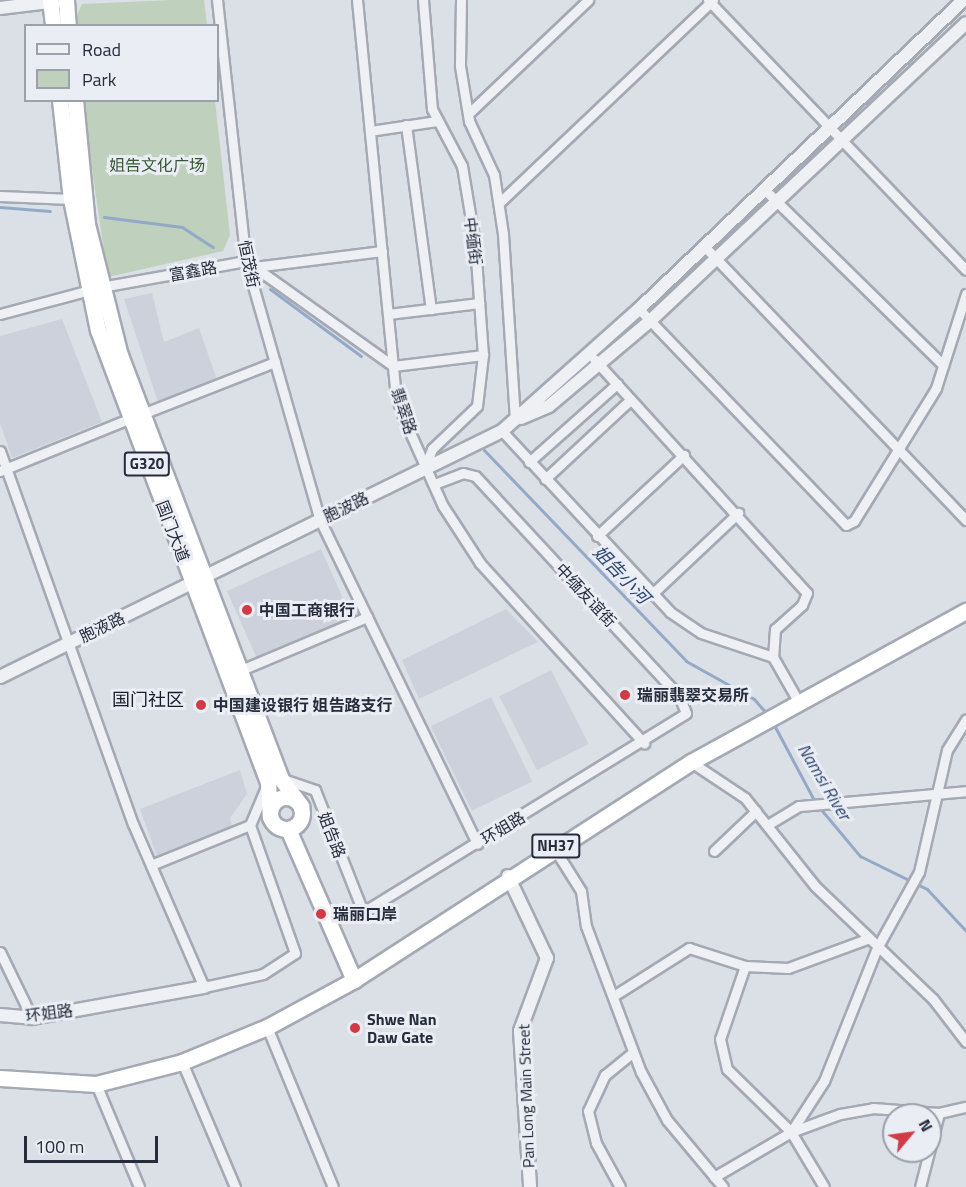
<!DOCTYPE html>
<meta charset="utf-8">
<style>
body{margin:0}
#map{position:relative;width:966px;height:1187px;overflow:hidden;background:#dbdfe6;font-family:"Titillium Web","Noto Sans SC",sans-serif}
div>[style]{position:absolute}
.built>*{inset:0;background:#cdd1db;transform-origin:0 0}
.green>*{inset:0;background:#bfd0bc}
.stream>*{height:3px;margin:-1.5px;padding:0 1.5px;transform-origin:1.5px;border-radius:1.5px;background:#94a9c8}
.roads{filter:drop-shadow(2px 0 #a4a9b3) drop-shadow(-2px 0 #a4a9b3) drop-shadow(0 2px #a4a9b3) drop-shadow(0 -2px #a4a9b3)}
.minor>*{height:9px;margin:-4.5px;padding:0 4.5px;transform-origin:4.5px;border-radius:4.5px;background:#eef0f4}
.tertiary>*{height:12px;margin:-6px;padding:0 6px;transform-origin:6px;border-radius:6px;background:#eef0f4}
.trunk>*{height:15px;margin:-7.5px;padding:0 7.5px;transform-origin:7.5px;border-radius:7.5px;background:#fff}
.trunk>.ring{margin:-7.5px;padding:0;box-sizing:content-box;background:none;border:15px solid #fff;border-radius:50%}
.dots>*{width:16px;height:16px;translate:-50% -50%;box-sizing:border-box;border:3px solid #eaedf4;border-radius:50%}
span{translate:-50% -50%;white-space:nowrap;text-align:center;line-height:1.15;-webkit-text-stroke:6px #eaedf4;paint-order:stroke}
.shield-label span{padding:2px 4px;background:#eaedf4;border:2px solid;border-radius:4px;-webkit-text-stroke-width:0}
.shield-label{font-size:15px;color:#252c3c;font-weight:700}
.park-label{font-size:16px;color:#365832}
.street-label{font-size:16px;color:#252c3c}
.poi-label{font-size:16px;color:#252c3c;font-weight:700}
.left{translate:0 -50%;text-align:left}
.water-label{font-size:18px;color:#2e4771;font-style:italic}
.neighbourhood-label{font-size:18px;color:#171d2d}
.legend{position:absolute;left:24px;top:24px;width:195px;height:78px;box-sizing:border-box;background:#eaedf4;border:2px solid #9ba0aa;margin:0;padding:8px 10px;list-style:none;font-size:18px;color:#252c3c}
.legend li{display:flex;align-items:center;gap:12px;height:30px}
.legend b{width:30px;border:2px solid #9ba0aa}
.north{position:absolute;left:882px;top:1103px;width:60px;height:60px;box-sizing:border-box;background:#eaedf4;border:2px solid #9ba0aa;border-radius:50%;rotate:61deg;font-size:16px;font-weight:700;line-height:24px;text-align:center;color:#252c3c}
.north::after{content:'';display:block;margin:auto;width:21px;height:27px;background:#d03b46;clip-path:polygon(50% 0,100% 100%,50% 72%,0 100%)}
.scale{position:absolute;left:24px;top:1136px;width:134px;height:27px;box-sizing:border-box;border:3px solid #252c3c;border-top:0;padding-left:8px;font-size:18px;line-height:21px;white-space:nowrap;color:#252c3c;-webkit-text-stroke:4px #eaedf4;paint-order:stroke}
</style>
<div id="map">
<div class="built">
<i style="clip-path:polygon(152px 293px,164px 342px,199px 328px,217px 380px,159px 405px,124px 299px)"></i>
<i style="clip-path:polygon(62px 319px,102px 422px,12px 458px,0 423px,0 336px)"></i>
<i style="left:321px;top:549px;width:76px;height:103px;rotate:66deg"></i>
<i style="clip-path:polygon(506px 609px,538px 642px,419px 699px,402px 660px)"></i>
<i style="left:551px;top:670px;width:83px;height:58px;rotate:63deg"></i>
<i style="left:491px;top:697px;width:94px;height:67px;rotate:64deg"></i>
<i style="clip-path:polygon(240px 770px,247px 794px,230px 818px,232px 828px,158px 859px,140px 809px)"></i>
</div>
<div class="green">
<i style="clip-path:polygon(173px 0,204px 0,207px 25px,72px 26px,82px 4px)"></i>
<i style="clip-path:polygon(82px 101px,215px 101px,230px 235px,223px 251px,108px 277px)"></i>
</div>
<div class="stream">
<i style="left:0;top:207px;width:50px;rotate:4.6deg"></i>
<i style="left:104px;top:217px;width:79px;rotate:7.3deg"></i>
<i style="left:182px;top:227px;width:37px;rotate:33deg"></i>
<i style="left:270px;top:289px;width:113px;rotate:36.4deg"></i>
<i style="left:484px;top:450px;width:292px;rotate:46.2deg"></i>
<i style="left:686px;top:661px;width:78px;rotate:29.2deg"></i>
<i style="left:754px;top:699px;width:21px;rotate:49deg"></i>
<i style="left:773px;top:723px;width:89px;rotate:62deg"></i>
<i style="left:819px;top:807px;width:64px;rotate:50.1deg"></i>
<i style="left:860px;top:856px;width:75px;rotate:26.2deg"></i>
<i style="left:927px;top:889px;width:57px;rotate:47.1deg"></i>
</div>
<div class="roads">
<div class="minor">
<i style="left:217px;top:0;width:263px;rotate:83.7deg"></i>
<i style="left:246px;top:261px;width:269px;rotate:74.1deg"></i>
<i style="left:320px;top:520px;width:360px;rotate:64.1deg"></i>
<i style="left:357px;top:0;width:397px;rotate:84.4deg"></i>
<i style="left:396px;top:395px;width:25px;rotate:72deg"></i>
<i style="left:404px;top:419px;width:95px;rotate:65.9deg"></i>
<i style="left:443px;top:506px;width:68px;rotate:57deg"></i>
<i style="left:480px;top:563px;width:244px;rotate:47.7deg"></i>
<i style="left:423px;top:0;width:109px;rotate:85.3deg"></i>
<i style="left:432px;top:109px;width:64px;rotate:62.2deg"></i>
<i style="left:462px;top:166px;width:79px;rotate:80.5deg"></i>
<i style="left:475px;top:244px;width:111px;rotate:85.9deg"></i>
<i style="left:483px;top:355px;width:51px;rotate:96.7deg"></i>
<i style="left:477px;top:406px;width:62px;rotate:136.3deg"></i>
<i style="left:432px;top:449px;width:17px;rotate:111deg"></i>
<i style="left:461px;top:0;width:66px;rotate:90.9deg"></i>
<i style="left:460px;top:66px;width:56px;rotate:80.7deg"></i>
<i style="left:469px;top:121px;width:60px;rotate:65.2deg"></i>
<i style="left:494px;top:175px;width:60px;rotate:81.3deg"></i>
<i style="left:503px;top:234px;width:187px;rotate:86.3deg"></i>
<i style="left:708px;top:0;width:373px;rotate:46.3deg"></i>
<i style="left:468px;top:114px;width:166px;rotate:-43.5deg"></i>
<i style="left:406px;top:125px;width:186px;rotate:82.3deg"></i>
<i style="left:370px;top:131px;width:68px;rotate:-8.5deg"></i>
<i style="left:765px;top:190px;width:250px;rotate:44.5deg"></i>
<i style="left:0;top:196px;width:71px;rotate:2.4deg"></i>
<i style="left:499px;top:203px;width:295px;rotate:-43.5deg"></i>
<i style="left:705px;top:247px;width:378px;rotate:46.3deg"></i>
<i style="left:254px;top:267px;width:129px;rotate:-7.1deg"></i>
<i style="left:639px;top:309px;width:299px;rotate:46.2deg"></i>
<i style="left:846px;top:525px;width:9px;rotate:-27deg"></i>
<i style="left:854px;top:521px;width:156px;rotate:-58.3deg"></i>
<i style="left:936px;top:388px;width:99px;rotate:-72.3deg"></i>
<i style="left:0;top:314px;width:105px;rotate:-15deg"></i>
<i style="left:101px;top:287px;width:147px;rotate:-10.2deg"></i>
<i style="left:246px;top:261px;width:181px;rotate:35.5deg"></i>
<i style="left:393px;top:366px;width:91px;rotate:-7deg"></i>
<i style="left:388px;top:314px;width:92px;rotate:-6.9deg"></i>
<i style="left:594px;top:359px;width:316px;rotate:47.7deg"></i>
<i style="left:807px;top:593px;width:13px;rotate:113deg"></i>
<i style="left:802px;top:605px;width:36px;rotate:138deg"></i>
<i style="left:775px;top:629px;width:28px;rotate:94deg"></i>
<i style="left:142px;top:414px;width:143px;rotate:-21.4deg"></i>
<i style="left:502px;top:431px;width:247px;rotate:47.1deg"></i>
<i style="left:670px;top:612px;width:37px;rotate:34deg"></i>
<i style="left:701px;top:633px;width:76px;rotate:18.4deg"></i>
<i style="left:773px;top:657px;width:51px;rotate:60.4deg"></i>
<i style="left:0;top:451px;width:396px;rotate:70.4deg"></i>
<i style="left:133px;top:824px;width:178px;rotate:66.5deg"></i>
<i style="left:204px;top:987px;width:60px;rotate:-12.4deg"></i>
<i style="left:263px;top:974px;width:38px;rotate:-33deg"></i>
<i style="left:295px;top:953px;width:136px;rotate:-109.4deg"></i>
<i style="left:529px;top:462px;width:118px;rotate:-41.6deg"></i>
<i style="left:0;top:471px;width:139px;rotate:-22deg"></i>
<i style="left:545px;top:479px;width:117px;rotate:-42.9deg"></i>
<i style="left:597px;top:536px;width:119px;rotate:-43deg"></i>
<i style="left:651px;top:595px;width:120px;rotate:-43.3deg"></i>
<i style="left:241px;top:670px;width:137px;rotate:-22.8deg"></i>
<i style="left:691px;top:762px;width:65px;rotate:33.7deg"></i>
<i style="left:745px;top:798px;width:112px;rotate:51.5deg"></i>
<i style="left:815px;top:886px;width:163px;rotate:43.8deg"></i>
<i style="left:933px;top:999px;width:54px;rotate:52.5deg"></i>
<i style="left:283px;top:779px;width:34px;rotate:19deg"></i>
<i style="left:315px;top:790px;width:131px;rotate:68.5deg"></i>
<i style="left:363px;top:912px;width:379px;rotate:-31.6deg"></i>
<i style="left:686px;top:713px;width:18px;rotate:-112deg"></i>
<i style="left:679px;top:696px;width:300px;rotate:-132.8deg"></i>
<i style="left:475px;top:476px;width:12px;rotate:-166deg"></i>
<i style="left:463px;top:473px;width:31px;rotate:159deg"></i>
<i style="left:769px;top:824px;width:35px;rotate:-31deg"></i>
<i style="left:799px;top:806px;width:168px;rotate:-5.1deg"></i>
<i style="left:554px;top:848px;width:51px;rotate:57.9deg"></i>
<i style="left:581px;top:891px;width:35px;rotate:82deg"></i>
<i style="left:586px;top:926px;width:156px;rotate:69.4deg"></i>
<i style="left:641px;top:1072px;width:55px;rotate:61.6deg"></i>
<i style="left:667px;top:1120px;width:87px;rotate:50.1deg"></i>
<i style="left:714px;top:851px;width:58px;rotate:-43.6deg"></i>
<i style="left:151px;top:865px;width:107px;rotate:-22deg"></i>
<i style="left:250px;top:825px;width:41px;rotate:-67.2deg"></i>
<i style="left:0;top:952px;width:73px;rotate:64.1deg"></i>
<i style="left:745px;top:966px;width:77px;rotate:108.9deg"></i>
<i style="left:720px;top:1039px;width:31px;rotate:77deg"></i>
<i style="left:727px;top:1069px;width:90px;rotate:44.5deg"></i>
<i style="left:791px;top:1132px;width:64px;rotate:59deg"></i>
<i style="left:615px;top:995px;width:88px;rotate:-32.4deg"></i>
<i style="left:689px;top:948px;width:59px;rotate:17.8deg"></i>
<i style="left:745px;top:966px;width:43px;rotate:2.7deg"></i>
<i style="left:788px;top:968px;width:84px;rotate:-20.2deg"></i>
<i style="left:267px;top:1027px;width:173px;rotate:67.6deg"></i>
<i style="left:182px;top:1062px;width:136px;rotate:67deg"></i>
<i style="left:96px;top:1084px;width:112px;rotate:67.3deg"></i>
<i style="left:791px;top:1132px;width:61px;rotate:-57.1deg"></i>
<i style="left:824px;top:1081px;width:143px;rotate:-68.3deg"></i>
<i style="left:877px;top:948px;width:87px;rotate:-61.1deg"></i>
<i style="left:919px;top:872px;width:125px;rotate:-77.1deg"></i>
<i style="left:947px;top:750px;width:36px;rotate:-58deg"></i>
<i style="left:714px;top:1177px;width:89px;rotate:-30.3deg"></i>
<i style="left:791px;top:1132px;width:52px;rotate:-20.2deg"></i>
<i style="left:840px;top:1114px;width:34px;rotate:-10deg"></i>
<i style="left:873px;top:1108px;width:66px;rotate:4.3deg"></i>
<i style="left:939px;top:1113px;width:28px;rotate:-13deg"></i>
<i style="left:620px;top:1187px;width:50px;rotate:-118.6deg"></i>
<i style="left:596px;top:1143px;width:33px;rotate:-104deg"></i>
<i style="left:588px;top:1111px;width:40px;rotate:-65deg"></i>
<i style="left:605px;top:1075px;width:36px;rotate:-39deg"></i>
<i style="left:920px;top:1187px;width:76px;rotate:-75.6deg"></i>
</div>
<div class="tertiary">
<i style="left:0;top:8px;width:58px;rotate:-6.9deg"></i>
<i style="left:521px;top:418px;width:30px;rotate:-23deg"></i>
<i style="left:549px;top:406px;width:132px;rotate:-40.1deg"></i>
<i style="left:650px;top:321px;width:434px;rotate:-43.3deg"></i>
<i style="left:0;top:677px;width:559px;rotate:-26.11deg"></i>
<i style="left:502px;top:431px;width:183px;rotate:-41.7deg"></i>
<i style="left:639px;top:309px;width:448px;rotate:-43.6deg"></i>
<i style="left:508px;top:876px;width:91px;rotate:64.6deg"></i>
<i style="left:547px;top:958px;width:78px;rotate:110.3deg"></i>
<i style="left:520px;top:1031px;width:156px;rotate:86.3deg"></i>
<i style="left:0;top:1015px;width:32px;rotate:5deg"></i>
<i style="left:32px;top:1018px;width:175px;rotate:-10.2deg"></i>
</div>
<div class="trunk">
<i style="left:50px;top:0;width:26px;rotate:83deg"></i>
<i style="left:66px;top:0;width:26px;rotate:86deg"></i>
<i style="left:60px;top:100px;width:100px;rotate:83.7deg"></i>
<i style="left:71px;top:199px;width:134px;rotate:78.4deg"></i>
<i style="left:98px;top:330px;width:483px;rotate:69.4deg"></i>
<i style="left:268px;top:782px;width:35px;rotate:87deg"></i>
<i style="left:75px;top:100px;width:125px;rotate:84.5deg"></i>
<i style="left:87px;top:224px;width:135px;rotate:75.9deg"></i>
<i style="left:120px;top:355px;width:454px;rotate:69.2deg"></i>
<i style="left:281px;top:779px;width:34px;rotate:53deg"></i>
<i class="ring" style="left:270px;top:797px;width:17px;height:17px"></i>
<i style="left:288px;top:829px;width:165px;rotate:66.4deg"></i>
<i style="left:0;top:1078px;width:96px;rotate:3.6deg"></i>
<i style="left:96px;top:1084px;width:89px;rotate:-14.3deg"></i>
<i style="left:182px;top:1062px;width:92px;rotate:-22.4deg"></i>
<i style="left:267px;top:1027px;width:99px;rotate:-28.4deg"></i>
<i style="left:354px;top:980px;width:401px;rotate:-32.9deg"></i>
<i style="left:691px;top:762px;width:314px;rotate:-28.8deg"></i>
</div>
</div>
<div class="dots">
<i style="left:247px;top:610px;background:#d03b46"></i>
<i style="left:625px;top:695px;background:#d03b46"></i>
<i style="left:201px;top:705px;background:#d03b46"></i>
<i style="left:321px;top:914px;background:#d03b46"></i>
<i style="left:355px;top:1028px;background:#d03b46"></i>
</div>
<div class="shield-label">
<span style="left:147px;top:464px">G320</span>
<span style="left:556px;top:846px">NH37</span>
</div>
<div class="park-label">
<span style="left:157px;top:165px">姐告文化广场</span>
</div>
<div class="street-label">
<span style="left:473px;top:241px;rotate:83deg">中缅街</span>
<span style="left:249px;top:264px;rotate:78deg">恒茂街</span>
<span style="left:193px;top:271px;rotate:-10deg">富鑫路</span>
<span style="left:404px;top:411px;rotate:72deg">翡翠路</span>
<span style="left:346px;top:507px;rotate:-26deg">胞波路</span>
<span style="left:173px;top:531px;rotate:69deg">国门大道</span>
<span style="left:586px;top:595px;rotate:47deg">中缅友谊街</span>
<span style="left:102px;top:627px;rotate:-26deg">胞液路</span>
<span style="left:503px;top:828px;rotate:-31deg">环姐路</span>
<span style="left:332px;top:835px;rotate:69deg">姐告路</span>
<span style="left:49px;top:1013px;rotate:-7deg">环姐路</span>
<span style="left:526px;top:1096px;rotate:-92deg">Pan Long Main Street</span>
</div>
<div class="poi-label">
<span class="left" style="left:259px;top:610px">中国工商银行</span>
<span class="left" style="left:637px;top:695px">瑞丽翡翠交易所</span>
<span class="left" style="left:213px;top:705px">中国建设银行 姐告路支行</span>
<span class="left" style="left:333px;top:914px">瑞丽口岸</span>
<span class="left" style="left:367px;top:1028px">Shwe Nan<br>Daw Gate</span>
</div>
<div class="water-label">
<span style="left:621px;top:575px;rotate:46deg">姐告小河</span>
<span style="left:824px;top:782px;rotate:59deg">Namsi River</span>
</div>
<div class="neighbourhood-label">
<span style="left:148px;top:700px">国门社区</span>
</div>
<ul class="legend">
<li><b style="height:8px;background:#eef0f4"></b>Road</li>
<li><b style="height:16px;background:#bfd0bc"></b>Park</li>
</ul>
<div class="north">N</div>
<div class="scale">100 m</div>
</div>
